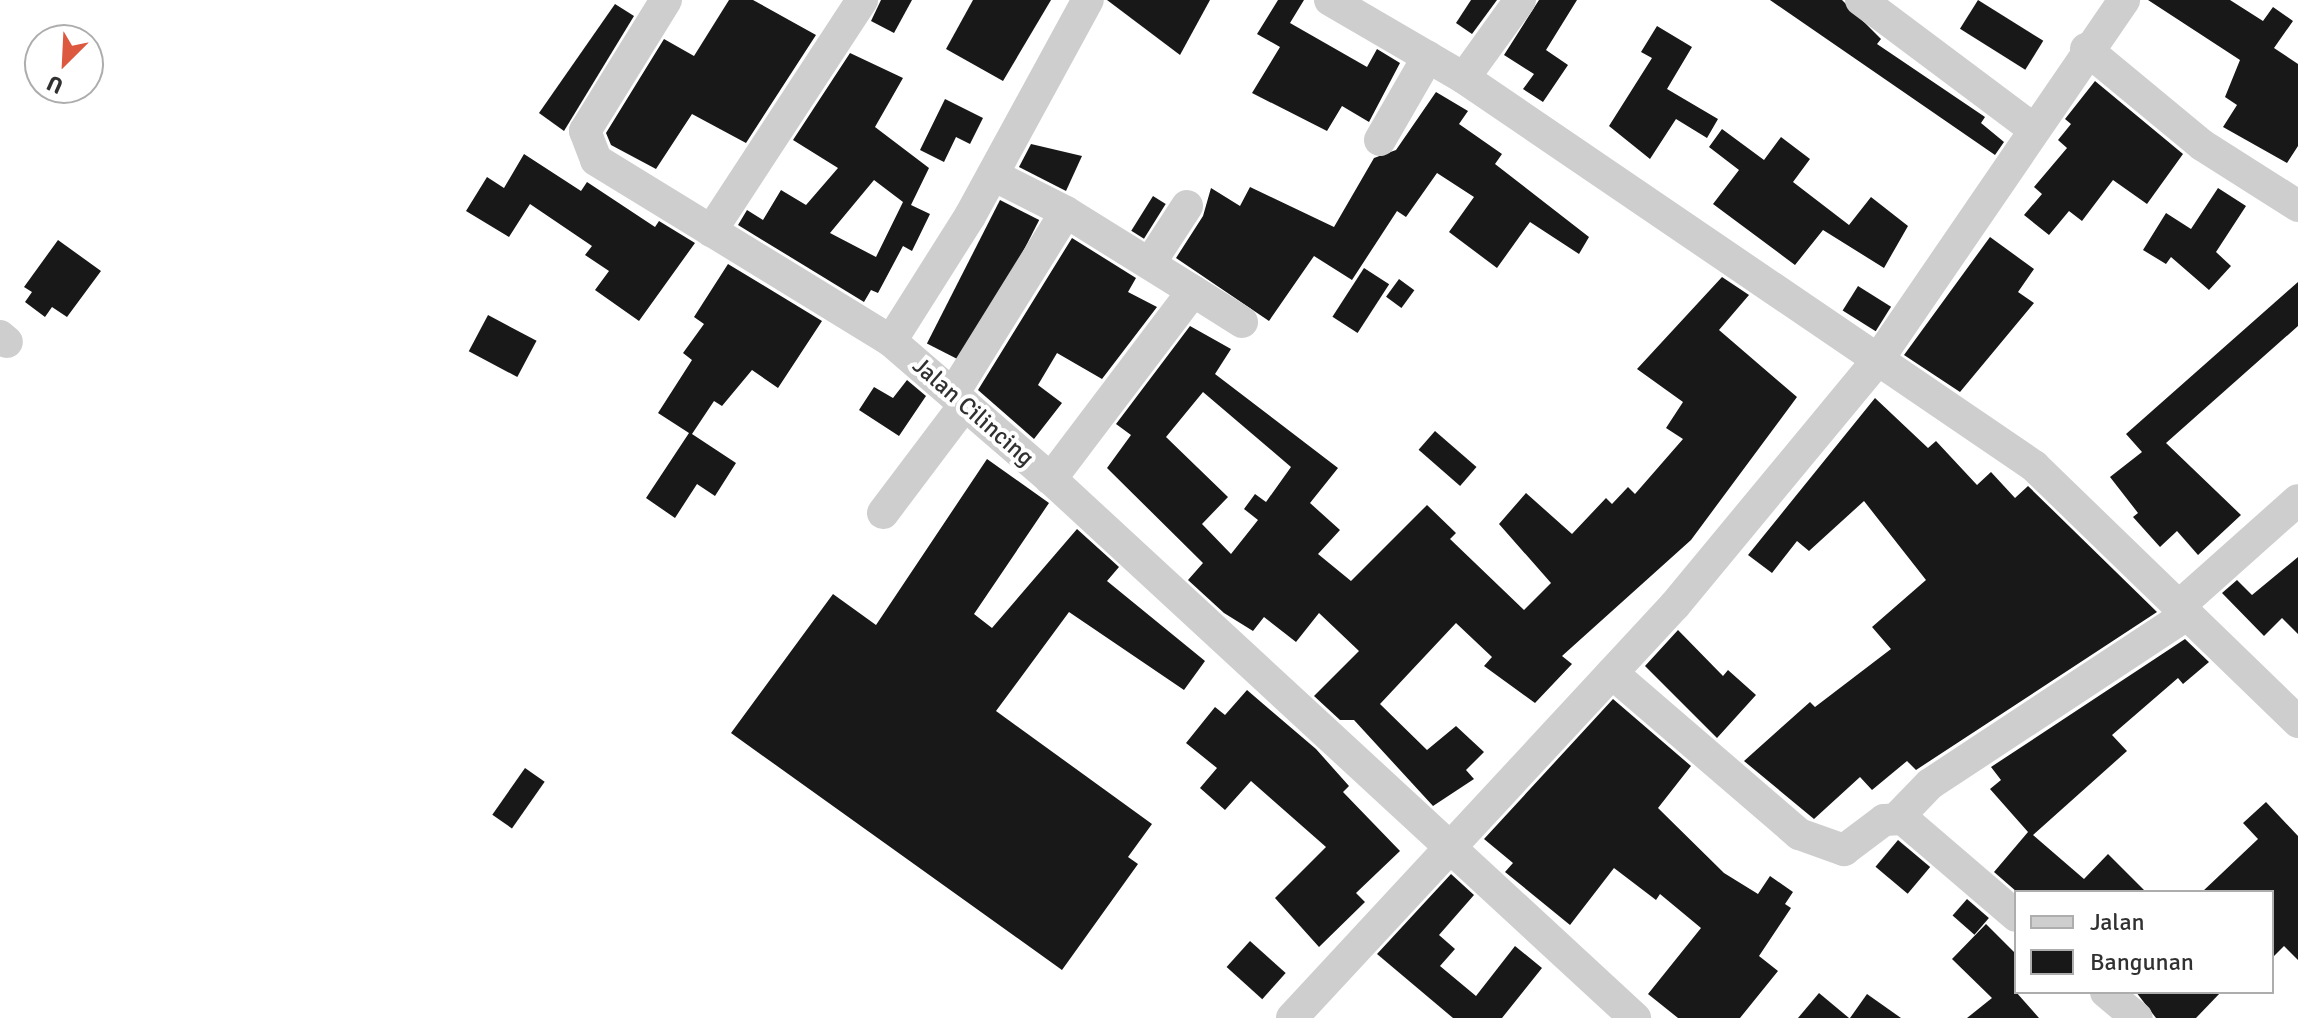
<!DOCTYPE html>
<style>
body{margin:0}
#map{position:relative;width:2298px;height:1018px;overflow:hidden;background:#fff;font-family:Signika,sans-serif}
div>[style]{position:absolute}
.building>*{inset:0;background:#181818;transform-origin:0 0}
.minor>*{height:32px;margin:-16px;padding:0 16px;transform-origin:16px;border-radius:16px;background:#cecece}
span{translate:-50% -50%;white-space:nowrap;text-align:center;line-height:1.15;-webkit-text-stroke:8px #fff;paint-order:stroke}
.street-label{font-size:24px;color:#313131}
.legend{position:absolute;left:2014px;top:890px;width:260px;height:104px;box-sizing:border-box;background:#fff;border:2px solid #adadad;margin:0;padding:10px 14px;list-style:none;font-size:24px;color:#313131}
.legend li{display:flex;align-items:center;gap:16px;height:40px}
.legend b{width:40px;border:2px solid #adadad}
.north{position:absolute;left:24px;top:24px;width:80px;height:80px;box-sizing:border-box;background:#fff;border:2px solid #adadad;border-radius:50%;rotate:204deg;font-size:22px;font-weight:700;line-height:32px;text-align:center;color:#313131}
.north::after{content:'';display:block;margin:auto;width:28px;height:36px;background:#dc593f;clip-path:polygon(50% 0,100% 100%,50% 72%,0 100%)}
</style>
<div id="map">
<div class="building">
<i style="clip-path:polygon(729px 0,753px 0,816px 35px,746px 143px,692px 114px,656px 169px,611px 145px,606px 133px,664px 39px,694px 56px)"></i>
<i style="clip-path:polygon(881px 0,912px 0,894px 33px,871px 21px)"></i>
<i style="clip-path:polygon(973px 0,1051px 0,1003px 81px,946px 49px)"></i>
<i style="clip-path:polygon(1107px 0,1210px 0,1180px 55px)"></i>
<i style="clip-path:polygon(1278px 0,1304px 0,1290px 23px,1367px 67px,1377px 49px,1400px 63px,1369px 122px,1342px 106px,1327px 131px,1252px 93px,1280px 47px,1257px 34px)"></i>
<i style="clip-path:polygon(1471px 0,1497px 0,1472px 34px,1456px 23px)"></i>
<i style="clip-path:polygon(1539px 0,1577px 0,1546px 50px,1568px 65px,1543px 102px,1523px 89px,1534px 74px,1504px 55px)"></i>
<i style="clip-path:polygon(1770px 0,1842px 0,1881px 39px,1877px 44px,1985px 117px,1981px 123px,2004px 142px,1995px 155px)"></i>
<i style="left:1978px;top:0;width:77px;height:34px;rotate:32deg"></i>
<i style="clip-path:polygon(2148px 0,2230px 0,2263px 21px,2273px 7px,2293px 21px,2274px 48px,2298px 64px,2298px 146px,2287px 163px,2223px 127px,2237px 105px,2225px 97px,2240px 60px)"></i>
<i style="clip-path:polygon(615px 4px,634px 16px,564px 131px,539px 113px)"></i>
<i style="clip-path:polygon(1657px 26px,1692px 47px,1667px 89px,1718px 119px,1707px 138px,1676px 119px,1650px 159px,1609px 126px,1652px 58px,1641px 52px)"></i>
<i style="clip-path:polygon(evenodd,850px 53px,903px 78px,875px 127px,929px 168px,911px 205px,930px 214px,912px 251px,903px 246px,878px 293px,871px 290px,864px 302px,738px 225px,747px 210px,763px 220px,781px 190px,806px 205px,838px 168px,793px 140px,850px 53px,874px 180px,903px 202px,876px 257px,830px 233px,874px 180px)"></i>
<i style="clip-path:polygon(2095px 81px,2183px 154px,2147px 204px,2113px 180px,2082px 221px,2069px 211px,2049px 235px,2024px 215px,2042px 194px,2034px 187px,2067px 148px,2058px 140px,2071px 124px,2065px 119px)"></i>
<i style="clip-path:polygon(1436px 92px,1468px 111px,1459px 124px,1502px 154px,1495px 164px,1589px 237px,1579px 254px,1530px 222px,1497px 268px,1449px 232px,1474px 197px,1437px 173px,1406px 217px,1397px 211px,1352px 280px,1314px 256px,1269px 321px,1176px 258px,1203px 216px,1211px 188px,1240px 206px,1250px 187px,1334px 227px,1374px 158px,1396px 150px)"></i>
<i style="clip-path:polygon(945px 99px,983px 118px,970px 144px,956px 137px,944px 162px,920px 150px)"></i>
<i style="clip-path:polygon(1722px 129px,1764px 160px,1781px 137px,1810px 159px,1793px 182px,1849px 225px,1871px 197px,1908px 226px,1884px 268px,1823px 230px,1795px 265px,1713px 204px,1739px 170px,1709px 147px)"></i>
<i style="clip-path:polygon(1031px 144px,1082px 156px,1066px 191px,1019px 167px)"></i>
<i style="clip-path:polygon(524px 154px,581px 191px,587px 182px,655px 227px,659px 221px,695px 243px,639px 321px,595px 290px,609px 271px,585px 255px,592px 246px,530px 204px,509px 237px,466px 211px,487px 177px,504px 188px)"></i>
<i style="clip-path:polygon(2218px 188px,2246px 206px,2216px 252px,2231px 266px,2209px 290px,2171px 257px,2166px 264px,2143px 250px,2166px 213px,2191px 229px)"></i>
<i style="left:1153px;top:196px;width:15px;height:41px;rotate:32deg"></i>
<i style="left:1000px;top:200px;width:44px;height:161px;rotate:27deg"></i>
<i style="clip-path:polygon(1990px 237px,2034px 269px,2018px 292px,2034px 303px,1960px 392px,1904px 355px)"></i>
<i style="clip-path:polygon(1072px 238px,1136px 278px,1128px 292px,1157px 307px,1102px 379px,1057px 353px,1038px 385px,1062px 403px,1034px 439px,978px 390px)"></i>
<i style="clip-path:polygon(58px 240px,101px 271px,67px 317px,52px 307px,45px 317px,25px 302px,32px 292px,24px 287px)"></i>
<i style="clip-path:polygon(728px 264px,822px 321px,778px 388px,752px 370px,722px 406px,714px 401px,692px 434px,736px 463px,715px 496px,697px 484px,675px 518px,646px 498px,689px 433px,658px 413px,692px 360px,683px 353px,704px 324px,694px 317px)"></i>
<i style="left:1364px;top:268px;width:30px;height:58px;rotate:33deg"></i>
<i style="clip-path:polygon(evenodd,1722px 277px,1749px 295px,1719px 330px,1797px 397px,1691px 540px,1562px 656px,1572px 664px,1535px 703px,1484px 666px,1492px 657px,1456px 623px,1380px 704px,1427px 750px,1456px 726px,1484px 752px,1466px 770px,1474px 779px,1433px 806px,1354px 720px,1340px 720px,1314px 696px,1359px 651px,1319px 613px,1296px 642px,1264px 617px,1253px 631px,1224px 613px,1188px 580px,1203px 563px,1107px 468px,1131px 435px,1116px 424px,1190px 326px,1231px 349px,1215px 374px,1338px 468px,1310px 503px,1340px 530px,1318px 554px,1351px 581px,1427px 505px,1456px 533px,1450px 539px,1524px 610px,1551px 583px,1499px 524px,1526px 493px,1572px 534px,1606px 498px,1612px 504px,1628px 487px,1635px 494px,1683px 439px,1666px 428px,1683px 402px,1637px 369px,1722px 277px,1203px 392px,1291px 467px,1266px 502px,1255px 494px,1244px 509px,1258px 520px,1231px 554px,1202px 524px,1228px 497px,1166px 437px,1203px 392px)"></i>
<i style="left:1399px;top:279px;width:19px;height:22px;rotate:36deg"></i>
<i style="clip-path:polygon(2298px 282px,2298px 326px,2166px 443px,2241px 515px,2198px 555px,2177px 531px,2160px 547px,2133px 517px,2138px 513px,2110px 477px,2142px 452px,2126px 434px)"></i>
<i style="left:1858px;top:286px;width:39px;height:29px;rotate:32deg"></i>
<i style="left:488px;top:315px;width:55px;height:41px;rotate:28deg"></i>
<i style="clip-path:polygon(907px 380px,926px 396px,899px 436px,859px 410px,874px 387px,893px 398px)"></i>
<i style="clip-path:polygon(1875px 398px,1928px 448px,1936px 441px,1977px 485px,1991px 472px,2015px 498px,2028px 486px,2157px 612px,1916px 770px,1907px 761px,1872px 790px,1860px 777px,1814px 819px,1744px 761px,1810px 702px,1815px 707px,1891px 649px,1872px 627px,1926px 580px,1864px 501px,1809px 551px,1797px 541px,1772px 573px,1748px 555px)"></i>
<i style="left:1435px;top:431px;width:55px;height:25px;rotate:41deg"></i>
<i style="clip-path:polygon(987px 459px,1049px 503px,974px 614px,992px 628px,1077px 529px,1119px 567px,1107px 581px,1205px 661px,1184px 690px,1069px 612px,996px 711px,1152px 824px,1128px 857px,1138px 864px,1062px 970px,731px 733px,833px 594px,876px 625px)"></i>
<i style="clip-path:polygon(2298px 557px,2298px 634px,2282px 618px,2264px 636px,2222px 593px,2237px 580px,2252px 595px)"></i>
<i style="clip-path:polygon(1678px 630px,1723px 676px,1728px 670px,1756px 695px,1717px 738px,1645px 666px)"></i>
<i style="clip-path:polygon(2185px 639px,2209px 662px,2183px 684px,2178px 678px,2112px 735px,2127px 751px,2033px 835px,2084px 879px,2108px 854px,2146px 892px,2017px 892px,1994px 872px,2028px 832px,1990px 789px,2001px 780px,1991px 767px)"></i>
<i style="clip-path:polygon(1247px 690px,1316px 749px,1349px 786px,1343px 792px,1400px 851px,1356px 893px,1365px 902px,1319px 947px,1275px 898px,1326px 847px,1251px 781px,1225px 810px,1200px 788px,1217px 768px,1186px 743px,1215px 707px,1225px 715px)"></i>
<i style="clip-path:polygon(1613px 699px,1691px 766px,1658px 808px,1724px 873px,1758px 894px,1770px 876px,1793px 892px,1785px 904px,1791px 908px,1759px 956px,1778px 971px,1740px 1018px,1678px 1018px,1648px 994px,1701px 928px,1660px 894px,1656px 900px,1614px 868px,1570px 925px,1505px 872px,1513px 863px,1484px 839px)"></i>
<i style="left:525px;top:768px;width:24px;height:57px;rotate:35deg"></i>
<i style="clip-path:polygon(2266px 802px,2298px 836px,2298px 960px,2284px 946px,2272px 958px,2272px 892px,2202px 892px,2258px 839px,2243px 823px)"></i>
<i style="left:1898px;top:840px;width:42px;height:35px;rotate:40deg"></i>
<i style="clip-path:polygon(1451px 874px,1474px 895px,1439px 935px,1455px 949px,1440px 966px,1476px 996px,1515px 946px,1542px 968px,1502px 1018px,1453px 1018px,1377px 954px)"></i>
<i style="left:1967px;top:899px;width:29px;height:22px;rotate:41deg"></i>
<i style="clip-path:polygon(1986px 924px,2016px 954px,2016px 992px,2039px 1018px,1967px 1018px,1992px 998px,1952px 959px)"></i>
<i style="left:1250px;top:941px;width:48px;height:35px;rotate:42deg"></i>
<i style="clip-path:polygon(2136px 992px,2221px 992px,2196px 1018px,2156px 1018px)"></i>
<i style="clip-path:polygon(1819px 993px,1849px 1018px,1798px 1018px)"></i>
<i style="clip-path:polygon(1867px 994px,1901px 1018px,1850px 1018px)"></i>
</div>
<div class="minor">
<i style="left:666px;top:0;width:154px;rotate:121.7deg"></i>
<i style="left:585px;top:131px;width:31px;rotate:69deg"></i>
<i style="left:596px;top:160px;width:346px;rotate:31.5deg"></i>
<i style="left:891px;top:341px;width:211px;rotate:40.8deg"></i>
<i style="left:1051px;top:479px;width:795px;rotate:42.71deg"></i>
<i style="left:1330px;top:0;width:155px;rotate:30.2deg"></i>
<i style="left:1464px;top:78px;width:690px;rotate:34.24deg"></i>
<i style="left:2034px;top:466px;width:368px;rotate:44.1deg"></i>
<i style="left:1861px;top:0;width:212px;rotate:36.8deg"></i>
<i style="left:2086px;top:49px;width:151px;rotate:39.6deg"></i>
<i style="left:2202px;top:145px;width:114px;rotate:32.4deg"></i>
<i style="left:1464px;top:78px;width:96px;rotate:-54.3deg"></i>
<i style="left:1380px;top:140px;width:96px;rotate:-60deg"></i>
<i style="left:993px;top:175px;width:82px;rotate:26.9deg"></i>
<i style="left:711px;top:231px;width:276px;rotate:-56.8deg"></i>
<i style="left:1150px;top:263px;width:68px;rotate:-57deg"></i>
<i style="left:1193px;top:291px;width:58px;rotate:32.3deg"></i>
<i style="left:0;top:336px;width:9px;rotate:41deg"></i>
<i style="left:891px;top:341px;width:148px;rotate:-57.7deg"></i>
<i style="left:970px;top:216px;width:246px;rotate:-61.4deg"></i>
<i style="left:953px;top:394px;width:214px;rotate:-58.2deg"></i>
<i style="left:1066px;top:212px;width:150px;rotate:31.9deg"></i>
<i style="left:1193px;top:291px;width:236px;rotate:127.1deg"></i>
<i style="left:883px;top:513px;width:136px;rotate:-53deg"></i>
<i style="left:2179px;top:606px;width:159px;rotate:-41.7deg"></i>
<i style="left:1612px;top:673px;width:247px;rotate:40.7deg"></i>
<i style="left:1799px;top:834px;width:48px;rotate:19.6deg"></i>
<i style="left:1844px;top:850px;width:50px;rotate:-36.9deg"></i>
<i style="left:1884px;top:820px;width:19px;rotate:-3deg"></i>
<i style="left:1903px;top:819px;width:149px;rotate:40.6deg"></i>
<i style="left:1898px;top:817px;width:46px;rotate:-45.9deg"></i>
<i style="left:1930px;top:784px;width:309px;rotate:-33.4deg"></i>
<i style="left:2106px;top:992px;width:40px;rotate:40deg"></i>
<i style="left:1292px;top:1018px;width:563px;rotate:-47.16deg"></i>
<i style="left:1675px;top:605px;width:320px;rotate:-50.4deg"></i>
<i style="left:1879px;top:358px;width:434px;rotate:-55.6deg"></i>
</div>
<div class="street-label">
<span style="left:973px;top:412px;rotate:41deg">Jalan Cilincing</span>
</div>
<ul class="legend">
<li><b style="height:10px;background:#cecece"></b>Jalan</li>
<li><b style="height:22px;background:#181818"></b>Bangunan</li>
</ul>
<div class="north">U</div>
</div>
